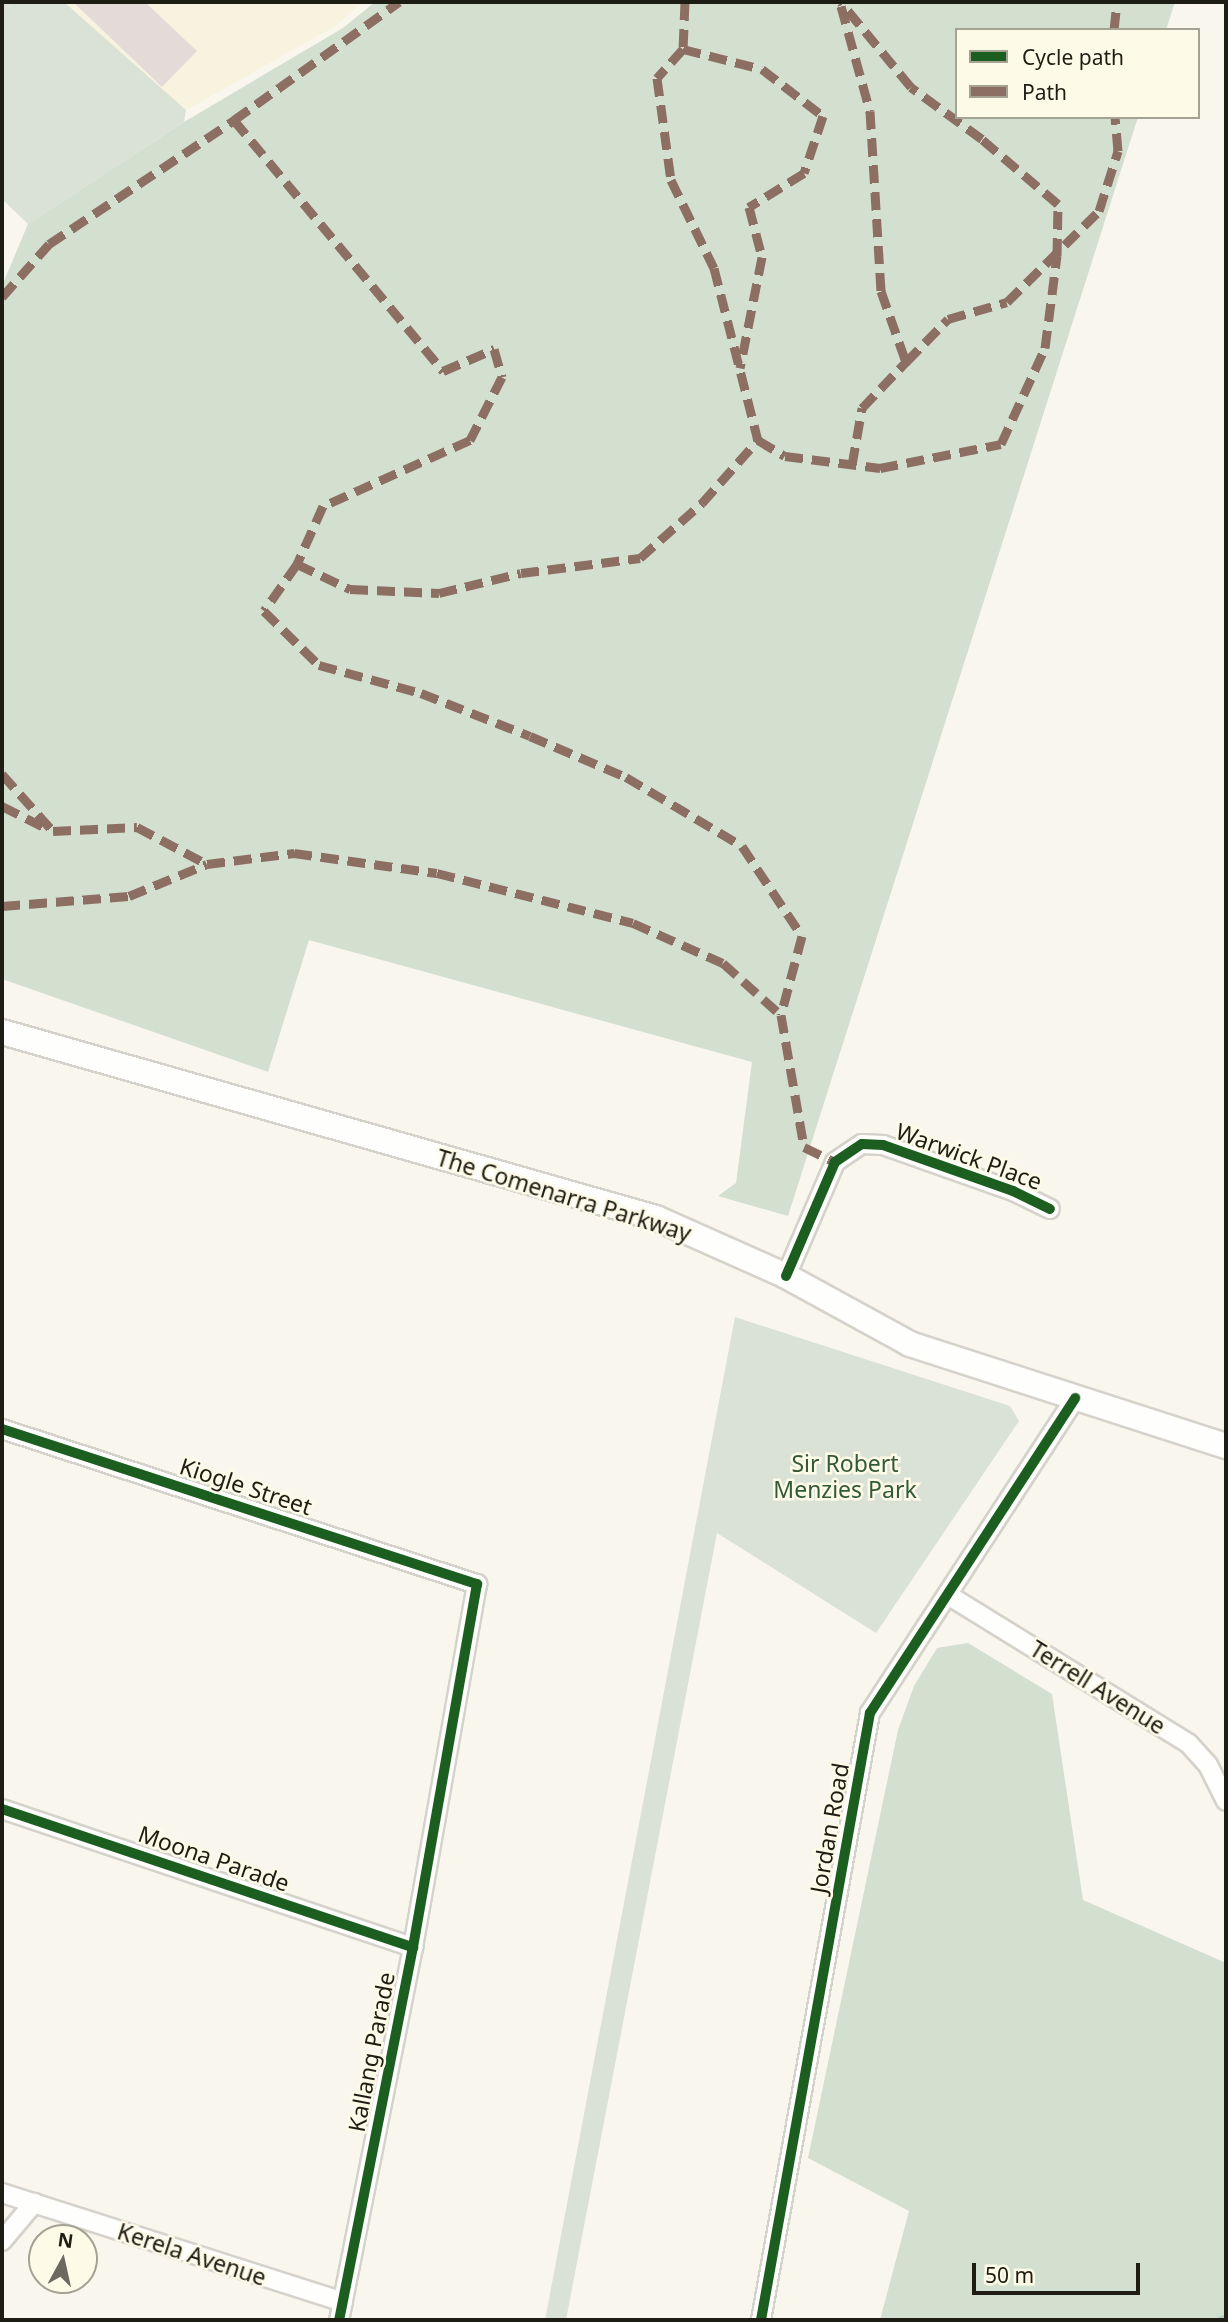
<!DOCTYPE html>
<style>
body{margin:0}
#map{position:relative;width:1228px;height:2322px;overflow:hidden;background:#f9f6ed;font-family:"Noto Sans",sans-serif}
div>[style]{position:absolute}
.built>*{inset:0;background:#f8f3de}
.green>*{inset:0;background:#dae2d5}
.forest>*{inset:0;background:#d3dfcf}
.stream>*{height:7px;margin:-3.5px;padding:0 3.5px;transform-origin:3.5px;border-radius:3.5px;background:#b4cdcb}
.building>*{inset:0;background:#e4dbd9}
.path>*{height:4.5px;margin-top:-2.25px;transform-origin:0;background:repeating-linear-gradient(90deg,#e1e1de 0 2px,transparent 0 7px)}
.roads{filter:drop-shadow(2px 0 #d5d2cb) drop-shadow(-2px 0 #d5d2cb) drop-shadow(0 2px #d5d2cb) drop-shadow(0 -2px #d5d2cb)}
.street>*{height:18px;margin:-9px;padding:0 9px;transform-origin:9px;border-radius:9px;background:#fefefc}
.secondary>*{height:24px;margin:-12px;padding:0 12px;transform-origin:12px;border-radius:12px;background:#fefefc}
.quiet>*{height:9px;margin-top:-4.5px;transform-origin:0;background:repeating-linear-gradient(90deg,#8d6e63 0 18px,transparent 0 27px)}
.cycleway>*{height:10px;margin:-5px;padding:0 5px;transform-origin:5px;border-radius:5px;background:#1b5e20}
span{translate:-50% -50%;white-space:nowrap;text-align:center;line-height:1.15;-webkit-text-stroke:5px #fefae8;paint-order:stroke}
.street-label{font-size:23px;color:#1e1d14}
.park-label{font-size:23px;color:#335a38}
.frame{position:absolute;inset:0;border:4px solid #1e1d14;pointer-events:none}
.legend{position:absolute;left:955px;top:28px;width:245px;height:91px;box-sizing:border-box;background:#fefae8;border:2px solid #a4a293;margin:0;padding:9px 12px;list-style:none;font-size:21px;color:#1e1d14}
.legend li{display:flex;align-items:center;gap:14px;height:35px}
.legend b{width:35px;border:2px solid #a4a293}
.north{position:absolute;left:28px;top:2224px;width:70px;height:70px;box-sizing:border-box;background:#fefae8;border:2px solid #a4a293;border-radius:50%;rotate:8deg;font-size:19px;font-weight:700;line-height:28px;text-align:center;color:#1e1d14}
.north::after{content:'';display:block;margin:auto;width:24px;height:32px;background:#6b6960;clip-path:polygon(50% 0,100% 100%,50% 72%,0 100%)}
.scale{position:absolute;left:972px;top:2263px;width:168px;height:32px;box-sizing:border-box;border:4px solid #1e1d14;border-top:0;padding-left:9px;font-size:21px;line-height:24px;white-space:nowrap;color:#1e1d14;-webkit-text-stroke:5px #fefae8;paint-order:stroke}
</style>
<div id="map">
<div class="built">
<i style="clip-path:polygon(64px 2px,364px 2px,332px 28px,186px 110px)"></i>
</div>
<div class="green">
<i style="clip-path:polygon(2px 2px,64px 2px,186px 110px,184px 122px,28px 224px,2px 199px)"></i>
<i style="clip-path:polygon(735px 1317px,1010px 1406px,1019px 1421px,876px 1633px,717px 1533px,566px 2320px,545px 2320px)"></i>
</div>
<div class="forest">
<i style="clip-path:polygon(375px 2px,1175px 2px,1166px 30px,957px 30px,957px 117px,1138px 117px,788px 1216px,718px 1196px,736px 1183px,752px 1062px,309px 940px,268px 1072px,2px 979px,2px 286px,28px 224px,184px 122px,343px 28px)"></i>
<i style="clip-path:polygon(968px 1643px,1052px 1694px,1083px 1900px,1226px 1963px,1226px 2320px,880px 2320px,909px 2211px,808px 2158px,898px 1730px,914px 1686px,937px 1648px)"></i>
</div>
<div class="stream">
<i style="left:1219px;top:2320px;width:8px;rotate:-23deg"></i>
</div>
<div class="building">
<i style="clip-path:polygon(73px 2px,145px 2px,197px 51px,162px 87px)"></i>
</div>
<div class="path">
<i style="left:2px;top:11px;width:12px;rotate:-48deg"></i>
</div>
<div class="roads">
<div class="street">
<i style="left:786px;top:1276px;width:124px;rotate:-66.7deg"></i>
<i style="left:835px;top:1162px;width:32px;rotate:-34deg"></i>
<i style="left:862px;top:1144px;width:21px;rotate:3deg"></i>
<i style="left:883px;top:1145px;width:138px;rotate:19.5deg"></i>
<i style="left:1013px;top:1191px;width:41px;rotate:25.9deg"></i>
<i style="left:2px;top:1429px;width:500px;rotate:18.1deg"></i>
<i style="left:477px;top:1584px;width:369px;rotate:100deg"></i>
<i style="left:413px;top:1947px;width:380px;rotate:101.2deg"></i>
<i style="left:948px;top:1595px;width:283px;rotate:31.7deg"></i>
<i style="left:1189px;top:1744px;width:28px;rotate:48deg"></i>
<i style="left:1208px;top:1765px;width:40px;rotate:63.4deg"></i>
<i style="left:2px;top:1809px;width:434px;rotate:18.6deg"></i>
<i style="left:2px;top:2193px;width:358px;rotate:17.7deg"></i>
<i style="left:2px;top:2241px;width:50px;rotate:-49.9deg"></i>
<i style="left:761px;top:2320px;width:617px;rotate:-79.82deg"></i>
<i style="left:870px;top:1713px;width:376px;rotate:-56.9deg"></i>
</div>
<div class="secondary">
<i style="left:2px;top:1032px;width:680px;rotate:15.88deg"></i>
<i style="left:656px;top:1218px;width:142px;rotate:24deg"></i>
<i style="left:786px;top:1276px;width:141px;rotate:28.7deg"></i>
<i style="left:910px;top:1344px;width:332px;rotate:17.9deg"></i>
</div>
</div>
<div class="quiet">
<i style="left:685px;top:2px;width:47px;rotate:92.4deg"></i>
<i style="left:683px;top:49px;width:39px;rotate:132deg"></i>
<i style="left:657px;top:78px;width:103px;rotate:82.2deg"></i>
<i style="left:671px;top:180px;width:98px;rotate:64deg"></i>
<i style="left:714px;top:268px;width:178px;rotate:75.7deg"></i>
<i style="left:841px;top:6px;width:109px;rotate:74.6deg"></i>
<i style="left:870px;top:111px;width:180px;rotate:86.5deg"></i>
<i style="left:881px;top:291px;width:75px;rotate:70.6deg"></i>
<i style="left:1114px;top:30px;width:28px;rotate:-84deg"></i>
<i style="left:683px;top:49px;width:81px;rotate:14.2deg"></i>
<i style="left:762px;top:69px;width:77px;rotate:37.6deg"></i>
<i style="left:823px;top:116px;width:60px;rotate:108.4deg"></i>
<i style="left:804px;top:173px;width:65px;rotate:148.3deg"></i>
<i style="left:749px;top:207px;width:52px;rotate:75.4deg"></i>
<i style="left:762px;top:257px;width:113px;rotate:101.2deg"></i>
<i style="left:234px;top:120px;width:327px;rotate:50.2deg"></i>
<i style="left:443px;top:371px;width:56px;rotate:-23.3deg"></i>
<i style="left:494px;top:349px;width:29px;rotate:74deg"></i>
<i style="left:502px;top:377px;width:71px;rotate:116.9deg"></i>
<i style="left:470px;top:440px;width:161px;rotate:155.8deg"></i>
<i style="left:323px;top:506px;width:64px;rotate:114.1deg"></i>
<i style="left:297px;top:564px;width:57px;rotate:125.1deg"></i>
<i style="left:264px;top:611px;width:77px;rotate:44.5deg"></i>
<i style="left:319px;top:665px;width:106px;rotate:15.4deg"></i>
<i style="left:421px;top:693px;width:117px;rotate:21.5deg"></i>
<i style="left:530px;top:736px;width:104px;rotate:23.1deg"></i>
<i style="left:626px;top:777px;width:135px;rotate:30.7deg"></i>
<i style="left:742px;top:846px;width:108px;rotate:56.3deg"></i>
<i style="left:802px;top:936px;width:82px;rotate:104.9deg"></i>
<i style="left:781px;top:1015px;width:134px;rotate:80.1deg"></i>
<i style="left:804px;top:1147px;width:34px;rotate:26deg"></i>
<i style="left:2px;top:297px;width:71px;rotate:-48.4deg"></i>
<i style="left:49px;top:244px;width:223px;rotate:-33.8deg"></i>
<i style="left:234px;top:120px;width:203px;rotate:-35.6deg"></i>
<i style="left:852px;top:465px;width:58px;rotate:-80deg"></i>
<i style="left:862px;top:408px;width:64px;rotate:-46.3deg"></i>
<i style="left:906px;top:362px;width:60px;rotate:-45.7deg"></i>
<i style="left:948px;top:319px;width:61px;rotate:-16.1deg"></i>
<i style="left:1007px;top:302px;width:129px;rotate:-44.7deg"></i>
<i style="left:1099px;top:211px;width:63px;rotate:-72.4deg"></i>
<i style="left:1118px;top:151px;width:34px;rotate:-95deg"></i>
<i style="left:297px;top:564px;width:59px;rotate:25.3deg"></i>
<i style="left:350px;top:589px;width:89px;rotate:2.6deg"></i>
<i style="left:439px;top:593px;width:84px;rotate:-13.7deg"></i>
<i style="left:521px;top:573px;width:120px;rotate:-7.2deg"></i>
<i style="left:640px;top:558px;width:83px;rotate:-41.6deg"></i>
<i style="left:702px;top:503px;width:84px;rotate:-48.4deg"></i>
<i style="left:758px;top:440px;width:31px;rotate:31deg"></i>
<i style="left:785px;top:456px;width:96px;rotate:7.2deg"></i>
<i style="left:880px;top:468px;width:123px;rotate:-11.2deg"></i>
<i style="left:1001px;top:444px;width:106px;rotate:-65.4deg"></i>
<i style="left:1045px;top:348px;width:93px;rotate:-82.6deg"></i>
<i style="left:1057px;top:256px;width:52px;rotate:-88.9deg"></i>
<i style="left:1058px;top:204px;width:100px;rotate:-139.5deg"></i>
<i style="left:982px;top:139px;width:88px;rotate:-143.8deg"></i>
<i style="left:911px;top:87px;width:110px;rotate:-129.5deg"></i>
<i style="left:2px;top:774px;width:76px;rotate:48.2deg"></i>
<i style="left:53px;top:831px;width:84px;rotate:-2.7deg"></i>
<i style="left:137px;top:827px;width:79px;rotate:27.9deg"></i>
<i style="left:207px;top:864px;width:88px;rotate:-7.2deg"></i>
<i style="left:294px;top:853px;width:144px;rotate:8deg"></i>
<i style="left:437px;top:873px;width:202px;rotate:14.3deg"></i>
<i style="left:633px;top:923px;width:98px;rotate:24deg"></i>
<i style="left:723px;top:963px;width:78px;rotate:41.9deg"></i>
<i style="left:2px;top:806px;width:49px;rotate:26.6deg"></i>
<i style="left:2px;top:906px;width:127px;rotate:-4.5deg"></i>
<i style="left:129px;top:896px;width:84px;rotate:-22.3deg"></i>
</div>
<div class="cycleway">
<i style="left:786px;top:1276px;width:124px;rotate:-66.7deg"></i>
<i style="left:835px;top:1162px;width:32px;rotate:-34deg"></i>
<i style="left:862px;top:1144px;width:21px;rotate:3deg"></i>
<i style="left:883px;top:1145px;width:138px;rotate:19.5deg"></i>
<i style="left:1013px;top:1191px;width:41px;rotate:25.9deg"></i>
<i style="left:2px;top:1429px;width:500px;rotate:18.1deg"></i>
<i style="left:477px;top:1584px;width:369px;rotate:100deg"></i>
<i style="left:413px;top:1947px;width:380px;rotate:101.2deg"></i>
<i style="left:2px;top:1809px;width:434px;rotate:18.6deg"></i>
<i style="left:761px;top:2320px;width:617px;rotate:-79.82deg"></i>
<i style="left:870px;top:1713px;width:376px;rotate:-56.9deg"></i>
</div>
<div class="street-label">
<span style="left:969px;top:1156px;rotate:20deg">Warwick Place</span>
<span style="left:564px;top:1195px;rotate:17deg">The Comenarra Parkway</span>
<span style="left:246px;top:1486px;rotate:18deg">Kiogle Street</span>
<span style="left:1098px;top:1687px;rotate:32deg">Terrell Avenue</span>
<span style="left:829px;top:1828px;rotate:-80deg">Jordan Road</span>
<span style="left:214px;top:1858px;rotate:19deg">Moona Parade</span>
<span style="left:371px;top:2052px;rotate:-79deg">Kallang Parade</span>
<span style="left:192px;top:2254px;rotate:18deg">Kerela Avenue</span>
</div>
<div class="park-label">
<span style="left:845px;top:1476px">Sir Robert<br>Menzies Park</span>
</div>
<div class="frame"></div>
<ul class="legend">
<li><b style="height:9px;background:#1b5e20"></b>Cycle path</li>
<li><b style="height:9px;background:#8d6e63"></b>Path</li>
</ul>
<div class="north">N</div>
<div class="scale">50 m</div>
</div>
